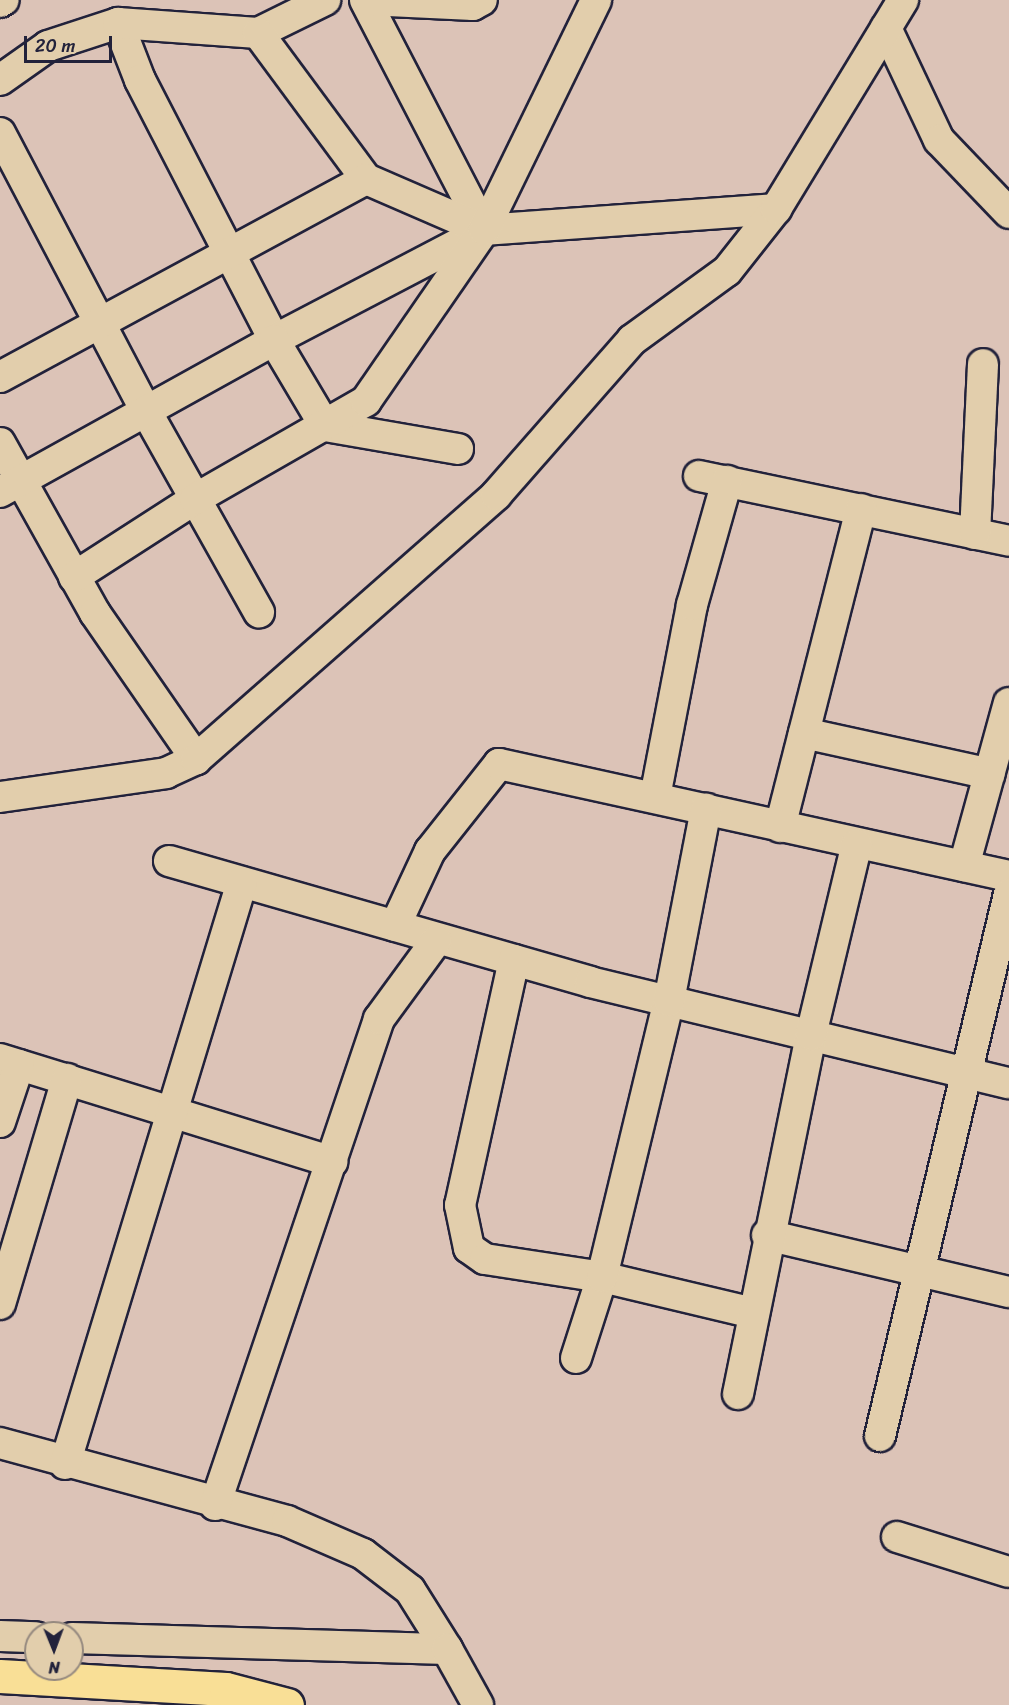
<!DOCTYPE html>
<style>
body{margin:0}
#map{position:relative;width:1009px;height:1705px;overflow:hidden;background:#dcc3b7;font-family:Sriracha,sans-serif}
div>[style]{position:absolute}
.roads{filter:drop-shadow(2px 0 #22223b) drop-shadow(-2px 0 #22223b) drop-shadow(0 2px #22223b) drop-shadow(0 -2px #22223b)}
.minor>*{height:30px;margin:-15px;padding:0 15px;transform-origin:15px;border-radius:15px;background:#e2ceac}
.major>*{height:33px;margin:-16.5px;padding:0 16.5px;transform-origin:16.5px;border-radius:16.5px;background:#f9df96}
span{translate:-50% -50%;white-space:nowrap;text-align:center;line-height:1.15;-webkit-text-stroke:4.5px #e2ceac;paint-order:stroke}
.north{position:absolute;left:24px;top:1621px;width:60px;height:60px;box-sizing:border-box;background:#e2ceac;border:2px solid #95897f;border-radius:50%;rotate:179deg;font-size:16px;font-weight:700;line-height:24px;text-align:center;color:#22223b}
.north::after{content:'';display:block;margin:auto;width:21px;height:27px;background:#22223b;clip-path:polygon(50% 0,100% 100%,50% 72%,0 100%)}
.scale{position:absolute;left:24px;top:36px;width:88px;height:27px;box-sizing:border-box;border:3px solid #22223b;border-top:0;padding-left:8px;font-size:18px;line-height:21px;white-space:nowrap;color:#22223b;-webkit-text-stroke:4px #e2ceac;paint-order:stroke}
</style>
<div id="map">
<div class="roads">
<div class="minor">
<i style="left:365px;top:0;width:259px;rotate:62.6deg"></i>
<i style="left:367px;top:0;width:106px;rotate:2.7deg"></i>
<i style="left:473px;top:5px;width:10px;rotate:-29deg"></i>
<i style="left:0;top:2px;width:4px;rotate:-27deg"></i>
<i style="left:118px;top:23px;width:61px;rotate:68.9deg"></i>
<i style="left:140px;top:80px;width:292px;rotate:62.7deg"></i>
<i style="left:274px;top:340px;width:237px;rotate:-27.6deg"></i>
<i style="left:484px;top:230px;width:293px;rotate:-4.1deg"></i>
<i style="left:886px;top:28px;width:124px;rotate:64.7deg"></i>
<i style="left:939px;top:140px;width:101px;rotate:46.2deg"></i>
<i style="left:258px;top:33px;width:75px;rotate:-26.2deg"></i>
<i style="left:0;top:80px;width:59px;rotate:-35.3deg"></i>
<i style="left:48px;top:46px;width:74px;rotate:-18.2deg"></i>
<i style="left:118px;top:23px;width:140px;rotate:4.1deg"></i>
<i style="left:258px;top:33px;width:182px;rotate:53.5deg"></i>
<i style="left:366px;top:179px;width:129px;rotate:23.4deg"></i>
<i style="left:0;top:133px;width:314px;rotate:62.3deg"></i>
<i style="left:146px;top:411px;width:231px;rotate:60.7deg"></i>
<i style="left:0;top:377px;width:416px;rotate:-28.4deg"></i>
<i style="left:0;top:443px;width:195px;rotate:60.8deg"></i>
<i style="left:95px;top:613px;width:178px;rotate:55.3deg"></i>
<i style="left:699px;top:476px;width:317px;rotate:11.8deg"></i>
<i style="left:0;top:492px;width:313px;rotate:-29deg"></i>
<i style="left:274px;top:340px;width:100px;rotate:59.3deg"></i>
<i style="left:325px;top:426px;width:135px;rotate:9.8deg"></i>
<i style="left:975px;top:534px;width:170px;rotate:-87.3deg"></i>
<i style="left:74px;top:577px;width:144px;rotate:-32.8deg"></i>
<i style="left:195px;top:499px;width:197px;rotate:-29.8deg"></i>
<i style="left:366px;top:401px;width:208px;rotate:-55.4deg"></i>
<i style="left:484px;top:230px;width:256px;rotate:-64deg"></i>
<i style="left:804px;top:733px;width:190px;rotate:12.4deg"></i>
<i style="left:0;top:797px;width:168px;rotate:-8.2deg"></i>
<i style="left:166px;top:773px;width:33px;rotate:-25deg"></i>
<i style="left:196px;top:759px;width:400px;rotate:-41.3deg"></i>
<i style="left:496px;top:495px;width:206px;rotate:-48.7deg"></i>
<i style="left:632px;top:340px;width:117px;rotate:-36deg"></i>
<i style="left:727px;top:271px;width:79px;rotate:-51.7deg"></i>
<i style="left:776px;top:209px;width:245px;rotate:-58.7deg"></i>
<i style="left:655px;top:797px;width:196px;rotate:-79.1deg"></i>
<i style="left:692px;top:605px;width:129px;rotate:-74.2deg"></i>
<i style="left:780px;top:827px;width:328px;rotate:-75.7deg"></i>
<i style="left:169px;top:861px;width:438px;rotate:16deg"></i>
<i style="left:590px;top:982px;width:431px;rotate:13.6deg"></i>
<i style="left:964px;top:866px;width:169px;rotate:-74.6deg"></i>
<i style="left:395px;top:926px;width:83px;rotate:-65deg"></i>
<i style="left:430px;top:851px;width:111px;rotate:-51.6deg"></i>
<i style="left:499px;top:764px;width:522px;rotate:12.39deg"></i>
<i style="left:514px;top:960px;width:251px;rotate:102.4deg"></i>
<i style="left:460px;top:1205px;width:44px;rotate:78.2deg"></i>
<i style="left:469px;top:1248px;width:19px;rotate:35deg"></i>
<i style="left:485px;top:1259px;width:118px;rotate:8.7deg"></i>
<i style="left:602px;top:1277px;width:155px;rotate:13.4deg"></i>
<i style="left:0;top:1059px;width:348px;rotate:17.2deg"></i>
<i style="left:0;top:1122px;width:60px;rotate:-71.6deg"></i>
<i style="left:767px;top:1235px;width:249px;rotate:13.3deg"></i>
<i style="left:0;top:1304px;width:235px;rotate:-73.4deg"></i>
<i style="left:576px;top:1358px;width:85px;rotate:-72.2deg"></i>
<i style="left:602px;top:1277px;width:284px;rotate:-76.4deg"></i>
<i style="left:669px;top:1001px;width:196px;rotate:-79.1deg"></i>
<i style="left:738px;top:1394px;width:366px;rotate:-78.5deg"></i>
<i style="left:811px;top:1035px;width:196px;rotate:-76.5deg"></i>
<i style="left:880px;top:1436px;width:557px;rotate:-76.61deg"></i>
<i style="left:0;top:1443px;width:297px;rotate:15.2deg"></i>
<i style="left:287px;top:1521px;width:83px;rotate:23.5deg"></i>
<i style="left:363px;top:1554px;width:59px;rotate:37.5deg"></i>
<i style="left:410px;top:1590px;width:70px;rotate:57.9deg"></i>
<i style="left:65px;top:1464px;width:608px;rotate:-73.08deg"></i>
<i style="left:215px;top:1505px;width:513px;rotate:-71.35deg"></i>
<i style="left:379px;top:1019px;width:97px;rotate:-53.8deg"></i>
<i style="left:897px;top:1537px;width:117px;rotate:17.4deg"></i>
<i style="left:0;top:1636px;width:36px;rotate:2deg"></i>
<i style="left:72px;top:1638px;width:375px;rotate:1.7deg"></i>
<i style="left:447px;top:1649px;width:64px;rotate:61deg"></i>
</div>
<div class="major">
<i style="left:0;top:1676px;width:226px;rotate:3.3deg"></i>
<i style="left:226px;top:1689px;width:63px;rotate:14.7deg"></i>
</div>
</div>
<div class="north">N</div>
<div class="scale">20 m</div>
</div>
